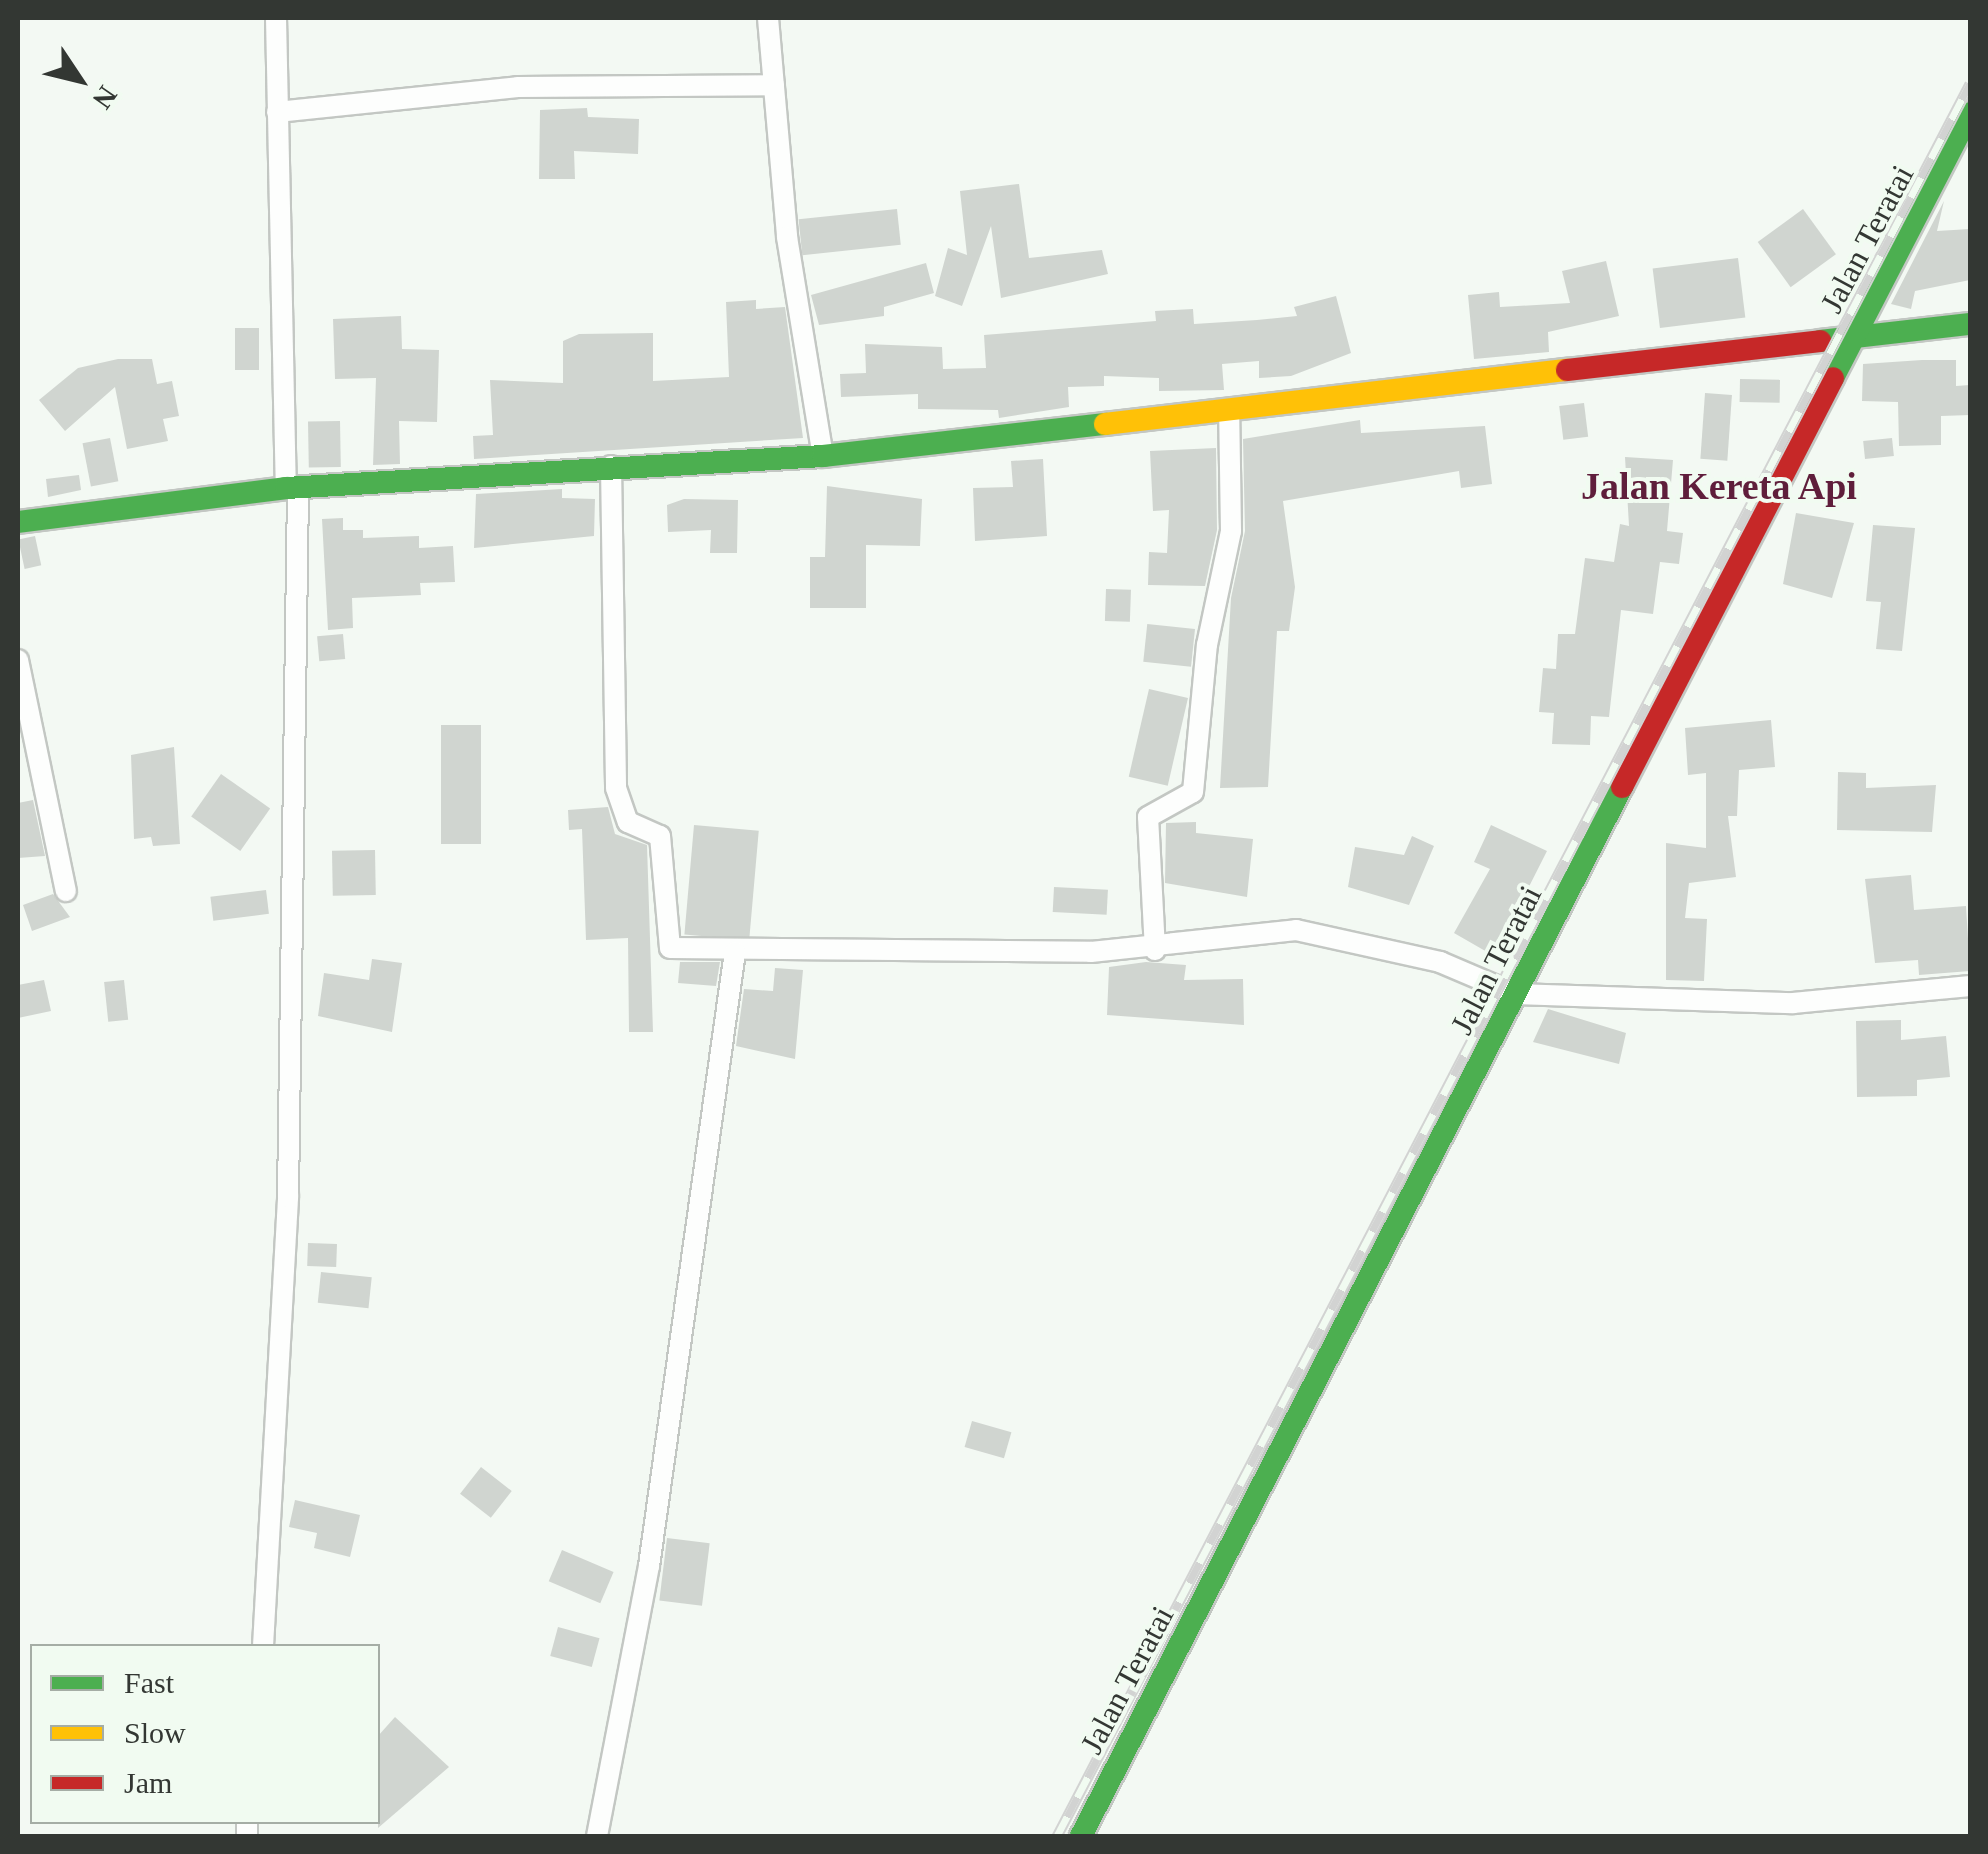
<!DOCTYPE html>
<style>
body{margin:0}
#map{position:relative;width:1988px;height:1854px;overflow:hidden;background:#f3f9f3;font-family:"Times New Roman",serif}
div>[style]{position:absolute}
.building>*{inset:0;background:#d0d5d0;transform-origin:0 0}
.roads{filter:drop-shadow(2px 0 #c3c7c3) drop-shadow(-2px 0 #c3c7c3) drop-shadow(0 2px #c3c7c3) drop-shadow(0 -2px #c3c7c3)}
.street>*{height:20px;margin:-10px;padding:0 10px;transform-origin:10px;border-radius:10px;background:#fdfefd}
.fast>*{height:22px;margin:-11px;padding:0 11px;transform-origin:11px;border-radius:11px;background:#4caf50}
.slow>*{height:22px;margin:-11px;padding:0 11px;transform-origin:11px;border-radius:11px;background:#ffc107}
.jam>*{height:22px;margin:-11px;padding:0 11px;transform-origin:11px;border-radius:11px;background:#c62828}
.rail>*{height:11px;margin-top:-5.5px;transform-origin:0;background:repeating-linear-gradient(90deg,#f1fbf1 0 22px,#d2d3d2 0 44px);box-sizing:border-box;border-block:2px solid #d2d3d2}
span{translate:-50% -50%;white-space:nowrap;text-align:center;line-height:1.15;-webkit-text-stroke:8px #f1fbf1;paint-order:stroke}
.street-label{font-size:32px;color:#333733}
.quarter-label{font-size:38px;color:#5f1e3b;font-weight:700}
.frame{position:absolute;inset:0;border:20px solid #333733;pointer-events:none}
.legend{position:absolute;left:30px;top:1644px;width:350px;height:180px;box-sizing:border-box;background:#f1fbf1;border:2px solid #a5ada5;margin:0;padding:12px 18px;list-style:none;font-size:30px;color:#333733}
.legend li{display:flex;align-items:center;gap:20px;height:50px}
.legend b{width:50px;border:2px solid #a5ada5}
.north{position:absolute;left:30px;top:30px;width:100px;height:100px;-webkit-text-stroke:8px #f1fbf1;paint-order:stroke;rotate:125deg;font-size:28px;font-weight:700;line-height:40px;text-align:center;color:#333733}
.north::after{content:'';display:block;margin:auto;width:35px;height:45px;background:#333733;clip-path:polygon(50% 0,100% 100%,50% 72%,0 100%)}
</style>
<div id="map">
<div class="building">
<i style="clip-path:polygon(587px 108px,588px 117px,639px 119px,638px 154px,574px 151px,575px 179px,539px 179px,540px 110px)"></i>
<i style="clip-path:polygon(1019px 184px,1029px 258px,1102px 250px,1108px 274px,1001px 298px,991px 226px,962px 306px,935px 296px,948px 248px,967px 255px,960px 191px)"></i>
<i style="clip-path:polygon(1944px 201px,1937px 231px,1970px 229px,1970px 280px,1915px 291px,1911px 309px,1891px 304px)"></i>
<i style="left:897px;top:209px;width:36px;height:99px;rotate:84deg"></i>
<i style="left:1803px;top:209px;width:56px;height:56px;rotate:54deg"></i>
<i style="left:1738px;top:258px;width:60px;height:86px;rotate:83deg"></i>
<i style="clip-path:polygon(1606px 261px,1619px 316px,1548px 332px,1549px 352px,1474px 359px,1468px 295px,1499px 292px,1500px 307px,1570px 303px,1562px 271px)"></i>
<i style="clip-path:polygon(926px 263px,934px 293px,884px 307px,884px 316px,819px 325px,811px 295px)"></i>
<i style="clip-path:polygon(1336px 296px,1351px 353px,1291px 376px,1259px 378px,1259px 361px,1222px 364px,1224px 390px,1159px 391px,1159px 378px,1104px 376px,1104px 386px,1068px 387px,1069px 407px,999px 418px,998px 410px,918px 409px,918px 394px,841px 397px,840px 374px,866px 373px,865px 344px,942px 347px,943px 369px,986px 368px,984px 335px,1156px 321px,1155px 311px,1193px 309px,1194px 324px,1257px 320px,1297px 316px,1294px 307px)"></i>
<i style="clip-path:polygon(756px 300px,756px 309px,785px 307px,803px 438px,474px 459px,473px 436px,493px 435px,490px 380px,563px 383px,563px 341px,579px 334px,653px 333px,653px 381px,729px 377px,726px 302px)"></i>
<i style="clip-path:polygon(401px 316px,402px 349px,439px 350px,437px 422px,399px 421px,400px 464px,373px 465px,376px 378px,335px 379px,333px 319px)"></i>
<i style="left:235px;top:328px;width:24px;height:42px"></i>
<i style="clip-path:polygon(118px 359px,152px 359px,157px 384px,172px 381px,179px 416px,163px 419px,168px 441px,127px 449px,115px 387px,65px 431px,39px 400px,78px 368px)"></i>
<i style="clip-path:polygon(1922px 360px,1956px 360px,1956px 386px,1970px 385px,1970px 415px,1941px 416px,1941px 445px,1899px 446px,1898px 402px,1862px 401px,1863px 364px)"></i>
<i style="left:1740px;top:379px;width:40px;height:23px;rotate:1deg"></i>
<i style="left:1705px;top:393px;width:27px;height:66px;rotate:4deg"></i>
<i style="left:1584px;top:403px;width:34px;height:25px;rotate:83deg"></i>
<i style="clip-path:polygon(1360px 420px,1361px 433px,1485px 426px,1492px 484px,1461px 488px,1459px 471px,1283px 501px,1295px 587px,1289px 631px,1277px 631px,1268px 787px,1220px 788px,1231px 598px,1245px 531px,1243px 439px)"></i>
<i style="left:340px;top:421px;width:46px;height:32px;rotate:89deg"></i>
<i style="left:110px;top:438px;width:44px;height:28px;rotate:79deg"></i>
<i style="left:1892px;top:438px;width:18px;height:29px;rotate:84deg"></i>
<i style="clip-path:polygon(1216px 448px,1217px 530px,1205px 586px,1148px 585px,1149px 552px,1167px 553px,1169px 510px,1153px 511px,1150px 451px)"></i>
<i style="clip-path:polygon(1625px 457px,1673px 460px,1667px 531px,1683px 533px,1679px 564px,1660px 562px,1653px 614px,1621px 610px,1609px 717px,1591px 716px,1590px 745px,1552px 744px,1554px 713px,1539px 712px,1543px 668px,1556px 669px,1558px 634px,1575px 634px,1585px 558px,1614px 562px,1620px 524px,1629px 526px)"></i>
<i style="clip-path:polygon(1043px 459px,1047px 536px,975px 541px,973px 488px,1013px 487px,1011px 461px)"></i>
<i style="clip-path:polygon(79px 475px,81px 490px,48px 497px,46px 479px)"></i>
<i style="clip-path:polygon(827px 486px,922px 499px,920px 546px,866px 545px,866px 608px,810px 608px,810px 557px,825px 557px)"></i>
<i style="clip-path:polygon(562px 489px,562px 498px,595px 499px,594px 536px,474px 548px,476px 494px)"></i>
<i style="clip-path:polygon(684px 499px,738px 500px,737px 553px,710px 553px,711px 530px,668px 532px,667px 505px)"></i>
<i style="clip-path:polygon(1796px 513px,1854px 523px,1832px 598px,1783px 584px)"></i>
<i style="clip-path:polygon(343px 518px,343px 530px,363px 530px,363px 538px,419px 536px,419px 548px,453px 546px,455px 582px,420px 583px,421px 595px,352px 598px,353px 628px,328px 630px,322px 519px)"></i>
<i style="clip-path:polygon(1873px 525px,1915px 528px,1902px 651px,1876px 649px,1881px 602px,1866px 601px)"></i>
<i style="left:35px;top:536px;width:30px;height:17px;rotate:78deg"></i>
<i style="left:1106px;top:589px;width:25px;height:32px;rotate:2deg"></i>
<i style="left:1195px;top:629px;width:38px;height:48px;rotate:96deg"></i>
<i style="left:343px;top:634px;width:25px;height:26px;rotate:85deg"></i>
<i style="left:1149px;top:689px;width:40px;height:90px;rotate:13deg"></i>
<i style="clip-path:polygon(1771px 720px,1775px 767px,1739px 770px,1737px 816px,1728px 816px,1736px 877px,1689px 883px,1685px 918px,1707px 919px,1704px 981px,1666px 980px,1666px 843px,1706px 848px,1706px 773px,1688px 775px,1685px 728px)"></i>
<i style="left:441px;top:725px;width:40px;height:119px"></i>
<i style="clip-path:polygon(174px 747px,180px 844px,153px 846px,151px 837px,134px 839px,131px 755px)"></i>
<i style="clip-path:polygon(1838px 772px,1866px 773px,1866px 788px,1936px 785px,1932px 832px,1837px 830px)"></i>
<i style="left:221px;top:774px;width:60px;height:52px;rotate:35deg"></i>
<i style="clip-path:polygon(33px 800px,45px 856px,18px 858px,18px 803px)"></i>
<i style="clip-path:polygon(608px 807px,615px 834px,647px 845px,653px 1032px,629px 1032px,628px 938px,586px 940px,582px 829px,569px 830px,568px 810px)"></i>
<i style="clip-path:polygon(1196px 822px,1196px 833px,1253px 839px,1247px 897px,1165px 883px,1166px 823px)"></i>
<i style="left:694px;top:825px;width:65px;height:110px;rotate:5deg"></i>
<i style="clip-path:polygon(1491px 825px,1547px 851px,1494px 956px,1454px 933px,1490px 869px,1474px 862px)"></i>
<i style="clip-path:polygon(1412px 836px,1434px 846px,1409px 905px,1348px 887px,1355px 847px,1404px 855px)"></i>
<i style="left:375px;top:850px;width:45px;height:43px;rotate:89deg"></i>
<i style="clip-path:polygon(1911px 875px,1914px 910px,1966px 906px,1970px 971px,1919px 975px,1918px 960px,1875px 963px,1865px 879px)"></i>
<i style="left:1054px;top:887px;width:54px;height:25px;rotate:3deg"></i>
<i style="left:266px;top:890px;width:24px;height:56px;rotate:83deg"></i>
<i style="clip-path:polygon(53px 894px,70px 917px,32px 931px,23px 905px)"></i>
<i style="clip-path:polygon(372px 959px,402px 963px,392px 1032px,318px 1016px,324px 973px,369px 980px)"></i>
<i style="clip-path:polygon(680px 962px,720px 962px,716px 986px,678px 983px)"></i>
<i style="clip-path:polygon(1146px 962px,1186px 965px,1184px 980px,1243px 979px,1244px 1025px,1107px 1015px,1109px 967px)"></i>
<i style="clip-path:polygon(775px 968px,803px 970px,795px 1059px,736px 1046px,744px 989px,773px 991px)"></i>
<i style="clip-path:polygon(44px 980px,51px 1011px,18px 1018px,18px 985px)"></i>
<i style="left:124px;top:980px;width:40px;height:20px;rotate:84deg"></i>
<i style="clip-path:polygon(1548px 1009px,1626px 1033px,1619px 1064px,1533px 1042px)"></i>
<i style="clip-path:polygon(1901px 1020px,1901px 1040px,1946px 1036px,1950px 1077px,1917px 1080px,1917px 1096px,1857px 1097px,1856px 1021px)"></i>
<i style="left:308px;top:1243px;width:29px;height:23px;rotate:2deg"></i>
<i style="left:321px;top:1272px;width:51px;height:31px;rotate:6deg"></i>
<i style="left:972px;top:1421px;width:41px;height:27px;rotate:16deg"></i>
<i style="left:481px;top:1467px;width:39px;height:34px;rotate:38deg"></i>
<i style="clip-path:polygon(295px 1500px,360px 1515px,350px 1557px,314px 1548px,317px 1533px,289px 1527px)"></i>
<i style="left:667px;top:1538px;width:43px;height:63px;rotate:7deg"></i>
<i style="left:562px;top:1550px;width:56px;height:34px;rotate:23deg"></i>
<i style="left:558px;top:1627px;width:43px;height:30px;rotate:15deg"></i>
<i style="clip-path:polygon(395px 1717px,449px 1767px,378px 1828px,378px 1736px)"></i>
</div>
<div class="roads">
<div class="street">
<i style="left:276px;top:18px;width:470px;rotate:88.8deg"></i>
<i style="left:768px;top:18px;width:220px;rotate:85deg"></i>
<i style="left:787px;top:237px;width:222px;rotate:80.7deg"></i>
<i style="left:277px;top:112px;width:242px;rotate:-5.9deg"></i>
<i style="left:518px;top:87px;width:256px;rotate:-0.4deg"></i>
<i style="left:611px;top:466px;width:322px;rotate:89.1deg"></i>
<i style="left:616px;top:788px;width:36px;rotate:71deg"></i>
<i style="left:628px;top:822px;width:35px;rotate:24deg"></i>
<i style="left:660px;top:836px;width:112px;rotate:84.9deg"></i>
<i style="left:670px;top:948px;width:421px;rotate:0.5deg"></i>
<i style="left:1091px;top:952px;width:206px;rotate:-6.1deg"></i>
<i style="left:1296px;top:930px;width:148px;rotate:12.5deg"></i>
<i style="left:1440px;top:962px;width:82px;rotate:23.1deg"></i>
<i style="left:1515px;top:994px;width:278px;rotate:1.9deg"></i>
<i style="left:1793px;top:1003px;width:178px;rotate:-5.5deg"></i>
<i style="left:18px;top:660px;width:236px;rotate:78.3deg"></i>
<i style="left:1155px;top:950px;width:133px;rotate:-93deg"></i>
<i style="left:1148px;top:817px;width:51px;rotate:-29.1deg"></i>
<i style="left:1193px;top:792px;width:148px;rotate:-84.6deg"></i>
<i style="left:1207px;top:645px;width:116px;rotate:-78.1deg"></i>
<i style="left:1231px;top:531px;width:122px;rotate:-90.9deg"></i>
<i style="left:263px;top:1646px;width:450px;rotate:-86.8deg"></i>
<i style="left:288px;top:1197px;width:710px;rotate:-89.19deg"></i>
<i style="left:247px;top:1836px;width:14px;rotate:-90deg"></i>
<i style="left:597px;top:1836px;width:275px;rotate:-79.1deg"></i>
<i style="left:649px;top:1566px;width:620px;rotate:-82.03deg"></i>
</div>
<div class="fast">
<i style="left:1820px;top:341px;width:151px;rotate:-6.5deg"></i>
<i style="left:1833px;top:378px;width:298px;rotate:-62.7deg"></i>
<i style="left:18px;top:522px;width:270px;rotate:-7.2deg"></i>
<i style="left:286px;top:488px;width:538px;rotate:-3.41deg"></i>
<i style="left:823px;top:456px;width:284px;rotate:-6.5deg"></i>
<i style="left:1081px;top:1836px;width:1180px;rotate:-62.72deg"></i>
</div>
<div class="slow">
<i style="left:1105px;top:424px;width:465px;rotate:-6.7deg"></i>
</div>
<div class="jam">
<i style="left:1567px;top:370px;width:255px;rotate:-6.5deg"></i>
<i style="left:1622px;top:787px;width:460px;rotate:-62.7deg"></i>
</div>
</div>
<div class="rail">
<i style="left:1057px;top:1836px;width:1976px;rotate:-62.48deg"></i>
</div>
<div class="street-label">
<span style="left:1867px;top:239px;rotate:-62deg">Jalan Teratai</span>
<span style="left:1496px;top:960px;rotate:-63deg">Jalan Teratai</span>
<span style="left:1127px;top:1680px;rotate:-62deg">Jalan Teratai</span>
</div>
<div class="quarter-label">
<span style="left:1719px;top:487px">Jalan Kereta Api</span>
</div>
<div class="frame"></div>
<ul class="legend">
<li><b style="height:12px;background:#4caf50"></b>Fast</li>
<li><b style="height:12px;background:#ffc107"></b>Slow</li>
<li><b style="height:12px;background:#c62828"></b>Jam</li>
</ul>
<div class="north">N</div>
</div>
